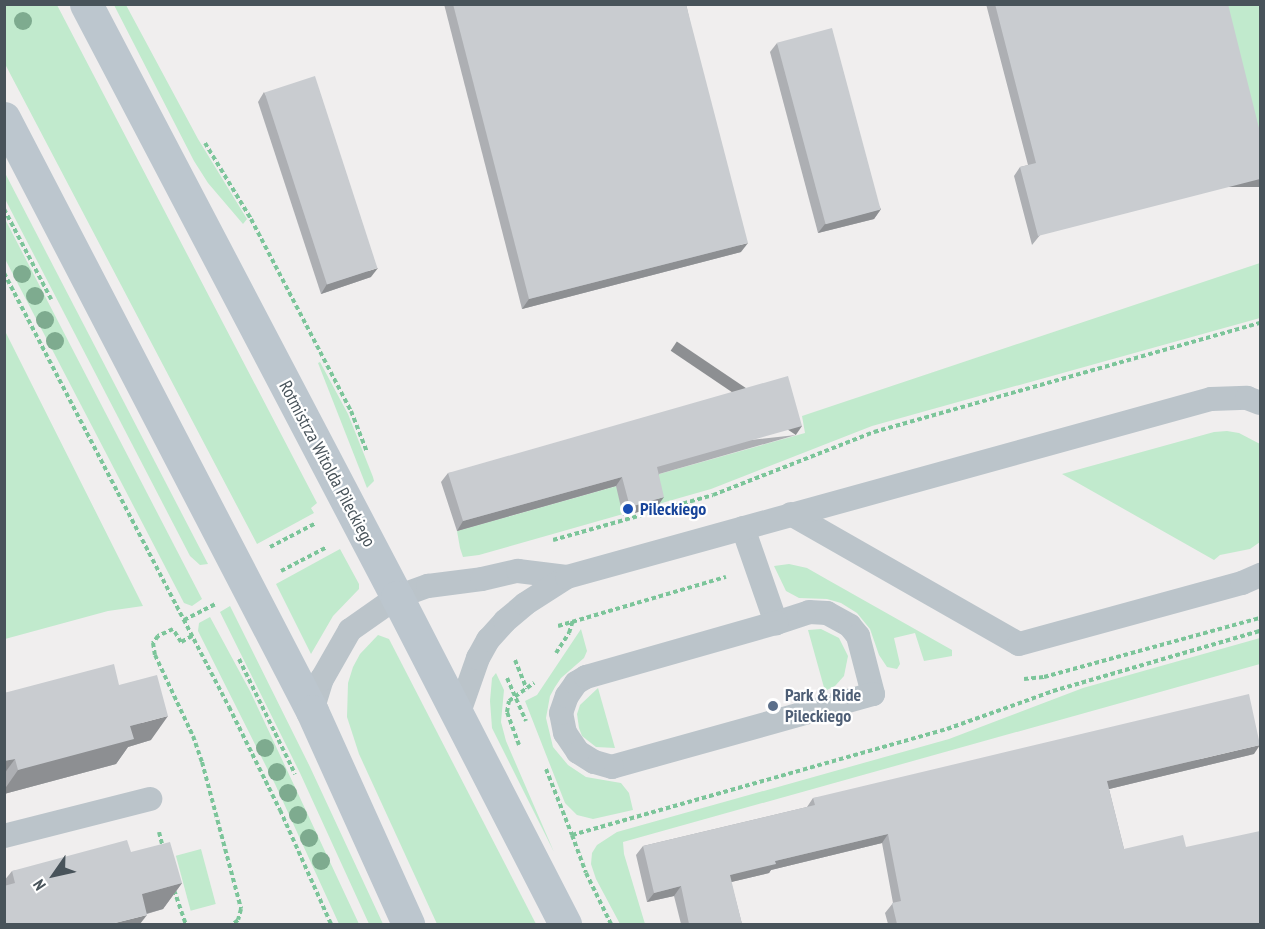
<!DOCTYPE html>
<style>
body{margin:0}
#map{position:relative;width:1265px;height:929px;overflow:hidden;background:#f0eeee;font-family:"PT Sans Narrow",sans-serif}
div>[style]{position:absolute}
.green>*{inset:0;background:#c1eacd;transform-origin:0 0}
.path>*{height:4px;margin-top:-2px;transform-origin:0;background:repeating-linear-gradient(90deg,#7cc59a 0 4.5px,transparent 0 7.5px)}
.lane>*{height:24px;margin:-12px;padding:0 12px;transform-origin:12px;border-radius:12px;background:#bbc4ca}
.secondary>*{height:33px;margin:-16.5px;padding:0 16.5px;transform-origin:16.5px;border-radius:16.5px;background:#bcc6ce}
.trees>*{width:18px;height:18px;margin:-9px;border-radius:50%;background:#7eab8f}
.wall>*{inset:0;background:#adafb3}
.shaded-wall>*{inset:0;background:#8d8f92;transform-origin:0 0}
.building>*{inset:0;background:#c9ccd0;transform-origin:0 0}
.dots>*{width:16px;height:16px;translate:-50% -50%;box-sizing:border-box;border:3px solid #fff;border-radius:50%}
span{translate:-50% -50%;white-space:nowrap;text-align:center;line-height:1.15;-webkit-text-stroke:4.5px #fff;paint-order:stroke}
.street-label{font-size:18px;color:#48535a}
.transit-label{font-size:18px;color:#164399;font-weight:700}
.left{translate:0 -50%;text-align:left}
.service-label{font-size:18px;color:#4e5e75;font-weight:700}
.frame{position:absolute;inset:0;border:6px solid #48535a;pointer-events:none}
.north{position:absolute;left:24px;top:845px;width:60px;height:60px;-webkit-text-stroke:4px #fff;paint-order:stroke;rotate:236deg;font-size:16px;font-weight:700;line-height:24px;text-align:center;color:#48535a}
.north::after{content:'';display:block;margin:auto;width:21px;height:27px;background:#48535a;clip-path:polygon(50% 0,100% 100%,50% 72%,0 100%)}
</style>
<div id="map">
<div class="green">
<i style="clip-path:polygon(5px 4px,57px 5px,317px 503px,311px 508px,314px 513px,257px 544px,5px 64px)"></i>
<i style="clip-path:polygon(114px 5px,126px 5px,198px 139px,247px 219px,243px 224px,208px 183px,194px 161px)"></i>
<i style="clip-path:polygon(1219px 5px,1260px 5px,1260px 166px)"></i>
<i style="clip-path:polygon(4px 173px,5px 173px,208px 564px,200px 565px,190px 556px,5px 199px)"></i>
<i style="clip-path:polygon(5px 219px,202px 599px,192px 606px,184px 603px,5px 259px)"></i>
<i style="clip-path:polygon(1260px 263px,1260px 318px,872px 426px,711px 489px,479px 555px,463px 557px,460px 548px,457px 531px,805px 433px,802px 416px)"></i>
<i style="clip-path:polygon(5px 331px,143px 606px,108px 611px,5px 639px)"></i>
<i style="clip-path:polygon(320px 362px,348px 414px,373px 477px,374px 481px,367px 488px,318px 363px)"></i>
<i style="clip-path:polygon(1227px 431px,1239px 433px,1260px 444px,1260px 542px,1250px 549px,1220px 555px,1214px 560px,1062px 474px,1214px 432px)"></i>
<i style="clip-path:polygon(340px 549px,359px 584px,359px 589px,333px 616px,311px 654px,276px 584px)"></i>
<i style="clip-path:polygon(789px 564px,807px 568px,828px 580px,952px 650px,952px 656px,924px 661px,915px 633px,894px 638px,900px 664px,897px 669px,887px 667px,879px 655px,870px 629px,857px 613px,841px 603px,827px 599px,799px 598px,786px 591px,774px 566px)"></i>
<i style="clip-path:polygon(230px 606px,310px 767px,383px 924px,369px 924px,300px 773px,220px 612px)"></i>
<i style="clip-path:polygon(210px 617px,250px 691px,359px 924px,339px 924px,275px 784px,198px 631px,199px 623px)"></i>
<i style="clip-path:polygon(581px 629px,587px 651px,584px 658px,561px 678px,555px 687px,550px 696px,546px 718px,553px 747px,568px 765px,586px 777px,621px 783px,629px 793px,633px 810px,593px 819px,577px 815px,565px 803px,525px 701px,537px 695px)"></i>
<i style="clip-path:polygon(821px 629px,839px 638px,848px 656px,844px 676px,835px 686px,825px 691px,808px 630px)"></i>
<i style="clip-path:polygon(378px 635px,389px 639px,536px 924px,437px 924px,359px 754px,347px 717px,348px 683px,353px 667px,360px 654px)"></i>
<i style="clip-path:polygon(1260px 638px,1260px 664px,623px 842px,624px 854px,645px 924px,620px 924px,596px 879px,591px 864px,592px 853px,597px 845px,617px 832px,949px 739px,1083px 688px)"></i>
<i style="clip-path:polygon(496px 673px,504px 690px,501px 722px,506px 741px,554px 852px,492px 728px,490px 701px,492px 678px)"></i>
<i style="clip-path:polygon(598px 688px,615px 748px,596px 747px,582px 736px,579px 728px,577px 714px,580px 705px)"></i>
<i style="left:201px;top:849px;width:57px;height:26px;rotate:75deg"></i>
</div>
<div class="path">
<i style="left:205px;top:143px;width:89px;rotate:58.8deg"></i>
<i style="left:251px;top:219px;width:216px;rotate:62.5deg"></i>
<i style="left:351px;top:411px;width:44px;rotate:68.7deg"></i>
<i style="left:4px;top:209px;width:102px;rotate:62.4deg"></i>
<i style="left:4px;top:273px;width:489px;rotate:62.6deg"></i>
<i style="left:229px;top:707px;width:115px;rotate:63.7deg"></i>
<i style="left:280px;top:810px;width:125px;rotate:65.9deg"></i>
<i style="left:553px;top:540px;width:166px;rotate:-15.7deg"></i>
<i style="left:713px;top:495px;width:173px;rotate:-21.4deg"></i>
<i style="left:874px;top:432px;width:401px;rotate:-15.8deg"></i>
<i style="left:270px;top:547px;width:52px;rotate:-27.6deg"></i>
<i style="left:281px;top:571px;width:52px;rotate:-27.6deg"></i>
<i style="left:184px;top:620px;width:35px;rotate:-27deg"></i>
<i style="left:558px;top:626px;width:175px;rotate:-16.3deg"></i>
<i style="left:192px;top:636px;width:13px;rotate:151deg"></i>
<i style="left:181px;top:642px;width:15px;rotate:-122deg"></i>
<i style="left:173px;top:629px;width:17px;rotate:155deg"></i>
<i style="left:158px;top:636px;width:9px;rotate:126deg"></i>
<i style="left:153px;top:643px;width:12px;rotate:81deg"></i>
<i style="left:155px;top:655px;width:89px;rotate:64.9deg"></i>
<i style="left:193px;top:736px;width:28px;rotate:71deg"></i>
<i style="left:202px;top:762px;width:152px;rotate:75.1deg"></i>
<i style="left:241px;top:909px;width:11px;rotate:105deg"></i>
<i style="left:238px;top:920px;width:6px;rotate:141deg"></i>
<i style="left:556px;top:653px;width:24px;rotate:-57deg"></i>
<i style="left:569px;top:633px;width:14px;rotate:-73deg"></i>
<i style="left:239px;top:659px;width:128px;rotate:64deg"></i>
<i style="left:515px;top:660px;width:31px;rotate:68deg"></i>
<i style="left:507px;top:678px;width:47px;rotate:66.2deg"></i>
<i style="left:1024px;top:679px;width:20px;rotate:-6deg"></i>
<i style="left:1044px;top:677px;width:224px;rotate:-15.3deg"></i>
<i style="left:519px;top:745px;width:35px;rotate:-110deg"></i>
<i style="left:507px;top:712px;width:11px;rotate:-80deg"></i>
<i style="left:509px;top:701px;width:31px;rotate:-36deg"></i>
<i style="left:546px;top:769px;width:71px;rotate:68.5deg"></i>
<i style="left:572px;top:835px;width:390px;rotate:-15.8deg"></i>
<i style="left:947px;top:729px;width:113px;rotate:-19.7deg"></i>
<i style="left:1053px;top:691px;width:216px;rotate:-16.2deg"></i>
<i style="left:159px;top:832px;width:16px;rotate:76deg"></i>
<i style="left:572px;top:835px;width:40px;rotate:69.8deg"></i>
<i style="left:586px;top:873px;width:57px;rotate:63.9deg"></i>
<i style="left:174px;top:890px;width:36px;rotate:71deg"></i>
</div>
<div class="lane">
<i style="left:791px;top:514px;width:262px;rotate:29.7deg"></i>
<i style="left:1019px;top:644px;width:231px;rotate:-15.3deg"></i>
<i style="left:1242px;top:583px;width:20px;rotate:-24deg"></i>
<i style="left:743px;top:528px;width:101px;rotate:70.8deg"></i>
<i style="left:776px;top:623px;width:35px;rotate:-18deg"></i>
<i style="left:809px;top:612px;width:18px;rotate:3deg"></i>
<i style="left:827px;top:613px;width:26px;rotate:29deg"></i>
<i style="left:850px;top:626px;width:13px;rotate:51deg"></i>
<i style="left:858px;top:636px;width:60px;rotate:75.5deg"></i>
<i style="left:873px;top:694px;width:271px;rotate:164.4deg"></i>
<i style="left:612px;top:767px;width:19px;rotate:-164deg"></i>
<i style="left:594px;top:762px;width:19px;rotate:-148deg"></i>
<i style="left:578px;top:752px;width:23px;rotate:-124deg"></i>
<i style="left:565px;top:733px;width:20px;rotate:-101deg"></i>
<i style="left:561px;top:713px;width:18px;rotate:-71deg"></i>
<i style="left:567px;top:696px;width:16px;rotate:-55deg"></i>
<i style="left:576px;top:683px;width:12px;rotate:-31deg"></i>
<i style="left:586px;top:677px;width:198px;rotate:-15.9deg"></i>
<i style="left:312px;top:711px;width:34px;rotate:-73deg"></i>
<i style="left:322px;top:679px;width:56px;rotate:-60.3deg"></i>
<i style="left:350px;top:630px;width:57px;rotate:-35.1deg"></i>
<i style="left:397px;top:597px;width:33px;rotate:-20deg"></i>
<i style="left:428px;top:586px;width:54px;rotate:-7.4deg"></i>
<i style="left:482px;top:579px;width:37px;rotate:-13deg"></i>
<i style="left:518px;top:571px;width:49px;rotate:7deg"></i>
<i style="left:457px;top:718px;width:64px;rotate:-70.7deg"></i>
<i style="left:478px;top:658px;width:21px;rotate:-61deg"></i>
<i style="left:488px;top:640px;width:25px;rotate:-48deg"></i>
<i style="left:505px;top:621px;width:26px;rotate:-40deg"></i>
<i style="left:525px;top:604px;width:50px;rotate:-32.7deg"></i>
<i style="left:567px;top:577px;width:668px;rotate:-15.45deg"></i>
<i style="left:1211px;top:399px;width:36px;rotate:-2deg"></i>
<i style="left:1247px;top:398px;width:14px;rotate:21deg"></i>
<i style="left:4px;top:836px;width:151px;rotate:-14.2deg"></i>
</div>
<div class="secondary">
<i style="left:86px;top:4px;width:670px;rotate:62.33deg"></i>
<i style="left:397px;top:597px;width:368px;rotate:62.8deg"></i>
<i style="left:4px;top:118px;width:668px;rotate:62.55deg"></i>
<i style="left:312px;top:711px;width:234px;rotate:65.7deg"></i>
</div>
<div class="trees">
<i style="left:23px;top:21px"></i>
<i style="left:22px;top:274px"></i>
<i style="left:35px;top:296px"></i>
<i style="left:45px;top:320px"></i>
<i style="left:55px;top:341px"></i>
<i style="left:265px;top:748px"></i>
<i style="left:277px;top:772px"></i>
<i style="left:288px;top:793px"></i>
<i style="left:298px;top:815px"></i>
<i style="left:309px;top:838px"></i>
<i style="left:321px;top:861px"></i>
</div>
<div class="wall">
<i style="clip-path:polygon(444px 4px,686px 4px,741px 252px,522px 309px)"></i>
<i style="clip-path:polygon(986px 4px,1228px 4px,1032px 245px,1014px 176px,1020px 167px,1028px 165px)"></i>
<i style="clip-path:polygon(777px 43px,881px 209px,874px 219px,818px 233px,770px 52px)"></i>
<i style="clip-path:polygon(264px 92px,371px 277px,321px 294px,258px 102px)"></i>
<i style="clip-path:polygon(796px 435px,659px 474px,657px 507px,623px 516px,616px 486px,457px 531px,441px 482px,448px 473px)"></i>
<i style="clip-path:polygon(119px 685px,151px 740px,128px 747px,116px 764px,4px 794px,4px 693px)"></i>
<i style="clip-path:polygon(1254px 754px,1109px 789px,1124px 849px,1186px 847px,1260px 924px,888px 924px,885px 913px,893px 903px,882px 843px,771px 870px,769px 873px,731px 882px,742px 924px,681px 924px,674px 896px,647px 902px,636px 855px,643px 846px,807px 807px,813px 798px)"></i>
<i style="clip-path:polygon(131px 852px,182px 883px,163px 909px,147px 914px,4px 924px,4px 881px,12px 871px)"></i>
</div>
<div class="shaded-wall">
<i style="left:1260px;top:179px;width:8px;height:229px;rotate:90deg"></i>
<i style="clip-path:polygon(881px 209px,874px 219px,818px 233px,825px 224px)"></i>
<i style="clip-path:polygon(748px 243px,741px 252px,522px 309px,529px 299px)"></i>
<i style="clip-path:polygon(378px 268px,371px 277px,321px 294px,327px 284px)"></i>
<i style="left:802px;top:426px;width:11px;height:151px;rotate:124deg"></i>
<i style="clip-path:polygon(622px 477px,616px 486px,457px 531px,463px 521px)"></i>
<i style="clip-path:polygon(664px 497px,657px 507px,623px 516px,630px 507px)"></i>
<i style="clip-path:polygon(168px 716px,151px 740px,128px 747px,116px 764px,4px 794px,4px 790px,18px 770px,130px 726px)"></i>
<i style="clip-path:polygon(1260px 745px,1254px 754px,1101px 791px,1107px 781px)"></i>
<i style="clip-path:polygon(15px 759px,4px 774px,4px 761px)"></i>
<i style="clip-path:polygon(888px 834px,882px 843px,771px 870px,769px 873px,723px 884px,730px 875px,775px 861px)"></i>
<i style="clip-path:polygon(182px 883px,163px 909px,124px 920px,142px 894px)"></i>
<i style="clip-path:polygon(681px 886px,674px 896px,647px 902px,654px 893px)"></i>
<i style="clip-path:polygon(147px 915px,140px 924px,111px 924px)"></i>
</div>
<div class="building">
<i style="clip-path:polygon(453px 4px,686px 4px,748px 243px,529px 299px)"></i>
<i style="clip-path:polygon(995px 4px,1228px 4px,1260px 132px,1260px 179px,1038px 236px,1020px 167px,1036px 163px)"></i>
<i style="left:832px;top:28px;width:188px;height:57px;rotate:75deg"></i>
<i style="left:315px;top:76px;width:202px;height:53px;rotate:72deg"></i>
<i style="clip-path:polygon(788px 376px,802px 426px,657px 467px,664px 497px,630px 507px,622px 477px,463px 521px,448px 473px)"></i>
<i style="clip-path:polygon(114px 664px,119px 685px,157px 675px,168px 716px,130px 726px,134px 739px,18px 770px,15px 759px,4px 761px,4px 693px)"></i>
<i style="clip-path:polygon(1249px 694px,1260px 745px,1107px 781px,1124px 849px,1183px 835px,1186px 847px,1260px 831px,1260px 924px,897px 924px,892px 903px,901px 901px,888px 834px,775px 861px,776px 864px,730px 875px,742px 924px,689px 924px,681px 886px,654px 893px,643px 846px,815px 805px,813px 798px)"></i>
<i style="clip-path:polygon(127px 840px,131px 852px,170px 842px,182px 883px,142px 894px,147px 915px,111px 924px,4px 924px,4px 886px,15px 883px,12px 871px)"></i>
</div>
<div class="dots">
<i style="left:628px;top:509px;background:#1a4fb4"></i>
<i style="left:773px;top:706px;background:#5c6f8a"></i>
</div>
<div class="street-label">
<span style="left:327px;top:464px;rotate:62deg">Rotmistrza Witolda Pileckiego</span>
</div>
<div class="transit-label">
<span class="left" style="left:640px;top:509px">Pileckiego</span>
</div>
<div class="service-label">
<span class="left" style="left:785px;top:706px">Park &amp; Ride<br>Pileckiego</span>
</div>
<div class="frame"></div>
<div class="north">N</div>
</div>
